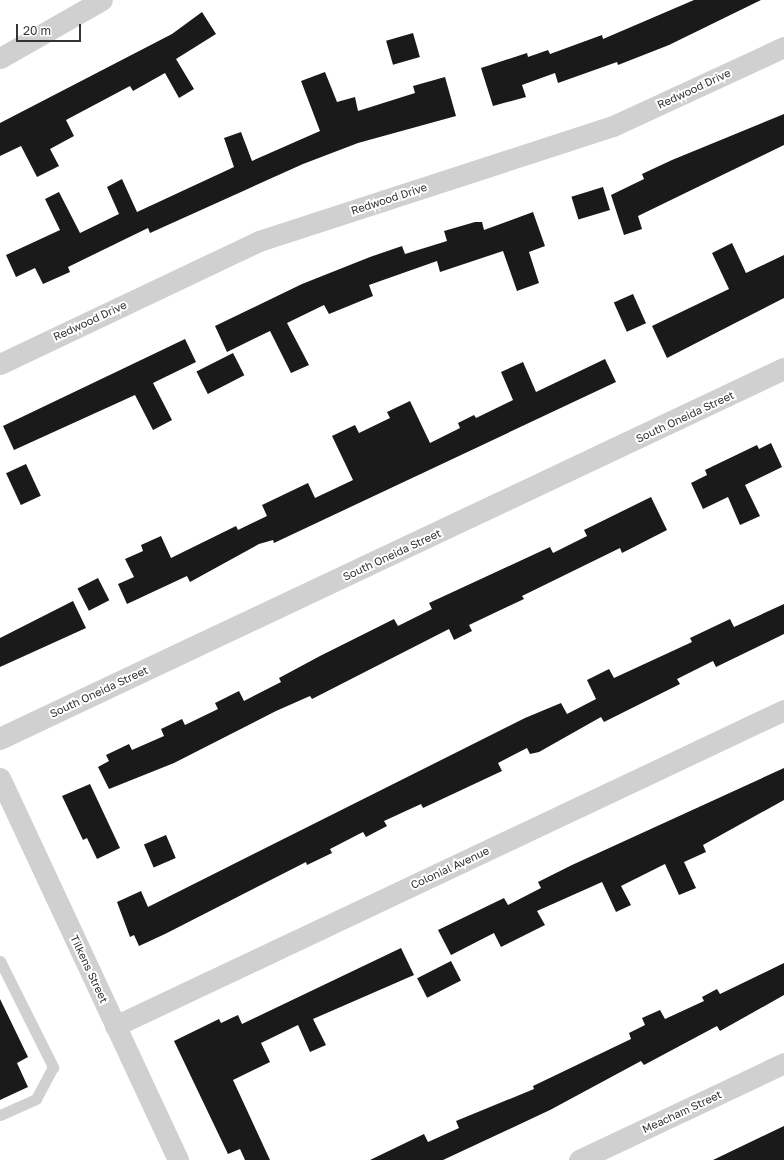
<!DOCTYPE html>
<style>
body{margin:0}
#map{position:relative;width:784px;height:1160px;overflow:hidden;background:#fff;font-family:"Golos Text",sans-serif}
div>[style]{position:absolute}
.building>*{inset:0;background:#1a1a1a;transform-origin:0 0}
.service>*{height:11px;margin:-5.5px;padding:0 5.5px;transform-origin:5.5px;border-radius:5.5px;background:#d0d0d0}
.minor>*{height:21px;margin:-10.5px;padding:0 10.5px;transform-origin:10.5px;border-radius:10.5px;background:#d0d0d0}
.tertiary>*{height:22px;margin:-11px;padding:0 11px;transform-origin:11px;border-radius:11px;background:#d0d0d0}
span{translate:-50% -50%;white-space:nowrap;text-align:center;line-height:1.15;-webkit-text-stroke:4px #fff;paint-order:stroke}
.street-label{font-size:11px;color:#333}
.scale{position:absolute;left:16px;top:24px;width:65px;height:18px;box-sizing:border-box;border:2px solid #333;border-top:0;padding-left:5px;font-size:12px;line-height:14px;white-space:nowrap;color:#333;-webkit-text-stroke:3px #fff;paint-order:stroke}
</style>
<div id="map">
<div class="building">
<i style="clip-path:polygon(694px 0,761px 0,669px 45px,618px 65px,617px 62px,558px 83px,555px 73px,522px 85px,526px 97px,493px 106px,481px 68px,527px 53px,528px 57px,548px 50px,550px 54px,602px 35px,603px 39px)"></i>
<i style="clip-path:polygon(202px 12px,216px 34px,176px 59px,194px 89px,179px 98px,165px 73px,133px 91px,130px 86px,66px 120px,74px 136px,50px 149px,59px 166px,37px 177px,21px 146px,0 156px,0 123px,172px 34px)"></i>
<i style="left:413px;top:33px;width:25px;height:28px;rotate:74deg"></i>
<i style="clip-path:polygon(325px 72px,337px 102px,355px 97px,358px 111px,415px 93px,413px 86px,445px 77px,456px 116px,358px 143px,303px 164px,150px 233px,148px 228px,68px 267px,70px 272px,43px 284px,35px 268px,16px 277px,6px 255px,60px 230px,45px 199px,59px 192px,80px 233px,119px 214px,107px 187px,122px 179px,137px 212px,234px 167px,224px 138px,241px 132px,252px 161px,320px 131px,301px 81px)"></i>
<i style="clip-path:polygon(784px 114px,784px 145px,638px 216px,642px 229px,624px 235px,611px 195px,644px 179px,642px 174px,672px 160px)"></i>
<i style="left:603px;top:187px;width:24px;height:33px;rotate:73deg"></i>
<i style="clip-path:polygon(533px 212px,545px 246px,529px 252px,539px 283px,517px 291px,503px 251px,440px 272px,437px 261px,369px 285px,373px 296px,329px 314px,324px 305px,287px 323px,309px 365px,291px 373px,270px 331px,227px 352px,215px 326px,302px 284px,370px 257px,402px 246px,405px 254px,447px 241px,444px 231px,475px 222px,482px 222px,484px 230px)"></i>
<i style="clip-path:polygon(732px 243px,746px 273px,784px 255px,784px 298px,667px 358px,652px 326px,729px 289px,712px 253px)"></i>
<i style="left:633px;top:294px;width:32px;height:21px;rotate:66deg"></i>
<i style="clip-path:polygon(185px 339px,196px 362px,153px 383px,172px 420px,153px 430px,135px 395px,14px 450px,3px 426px)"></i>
<i style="left:233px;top:353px;width:25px;height:41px;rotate:63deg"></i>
<i style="clip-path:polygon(605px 359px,616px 382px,274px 543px,273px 540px,259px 544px,190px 582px,187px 576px,127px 604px,118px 584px,134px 577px,125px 559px,143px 551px,141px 545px,161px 536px,171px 558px,236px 526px,238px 530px,267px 516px,262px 505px,308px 483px,315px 498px,353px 480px,332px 436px,355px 425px,359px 433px,390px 418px,387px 412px,410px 401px,430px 443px,460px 428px,458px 423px,474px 415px,476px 418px,513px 400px,501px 372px,523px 362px,536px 392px)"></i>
<i style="clip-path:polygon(771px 443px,782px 467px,745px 485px,760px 516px,740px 525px,728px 497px,703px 509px,691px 483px,707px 475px,705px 470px,757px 445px,759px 449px)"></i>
<i style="left:26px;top:464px;width:35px;height:22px;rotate:65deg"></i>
<i style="clip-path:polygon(651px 497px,667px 530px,622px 553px,620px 548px,522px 596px,524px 599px,469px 625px,472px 631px,454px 640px,449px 629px,312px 699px,310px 696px,276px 711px,174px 763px,109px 789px,98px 767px,109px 761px,106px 755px,129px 744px,132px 750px,164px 736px,161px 729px,182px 719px,185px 725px,218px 709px,215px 703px,239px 691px,244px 701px,281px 682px,279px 678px,320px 656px,394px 619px,398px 626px,432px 609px,429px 603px,550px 547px,553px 553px,587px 536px,584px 530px)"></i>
<i style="left:98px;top:578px;width:25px;height:23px;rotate:63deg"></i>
<i style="clip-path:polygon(73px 601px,86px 628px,0 667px,0 638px)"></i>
<i style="clip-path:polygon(784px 604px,784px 634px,716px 667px,713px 661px,677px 679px,680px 684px,604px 722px,601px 717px,539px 752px,530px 754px,527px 748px,498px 763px,502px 771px,423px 808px,421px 804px,384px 821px,387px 826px,366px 837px,363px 832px,330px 849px,332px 853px,307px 865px,306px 862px,165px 934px,139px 946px,134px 935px,130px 937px,117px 902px,141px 891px,148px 907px,525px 718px,561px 703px,567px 714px,596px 699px,587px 680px,609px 669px,614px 678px,692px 642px,690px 638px,730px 619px,734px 627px)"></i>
<i style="clip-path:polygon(784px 768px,784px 800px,703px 845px,706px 852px,684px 862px,696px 888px,679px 895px,665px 864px,621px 886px,631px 905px,616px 912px,602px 882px,537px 911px,545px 925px,501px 947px,494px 933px,451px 955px,438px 930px,504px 898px,508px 905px,541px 888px,538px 882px,572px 865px)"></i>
<i style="clip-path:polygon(90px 784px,120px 848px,97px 859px,87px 838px,83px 840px,62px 796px)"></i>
<i style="left:166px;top:835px;width:25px;height:24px;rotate:67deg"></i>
<i style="clip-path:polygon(401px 948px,414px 975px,313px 1019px,326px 1045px,310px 1052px,298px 1025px,261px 1043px,270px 1062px,233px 1080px,270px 1160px,245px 1160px,240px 1149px,228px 1154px,174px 1041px,219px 1019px,221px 1023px,238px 1015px,242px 1024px)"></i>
<i style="left:451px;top:961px;width:22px;height:38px;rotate:63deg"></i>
<i style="clip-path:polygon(784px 963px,784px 995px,720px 1031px,717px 1026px,644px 1065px,641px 1061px,550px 1110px,443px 1160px,370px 1160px,424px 1134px,428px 1142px,459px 1128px,456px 1121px,534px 1089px,533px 1086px,631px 1039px,629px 1033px,645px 1025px,642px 1018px,660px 1010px,665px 1019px,704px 1001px,702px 997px,717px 989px,720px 994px)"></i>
<i style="clip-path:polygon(0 999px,28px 1057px,17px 1063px,28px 1087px,0 1100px)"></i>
<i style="clip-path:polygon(784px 1126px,784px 1160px,713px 1160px)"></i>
</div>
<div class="service">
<i style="left:0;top:961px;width:119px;rotate:63.4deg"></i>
<i style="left:53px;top:1067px;width:36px;rotate:118deg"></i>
<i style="left:36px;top:1099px;width:39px;rotate:156deg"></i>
</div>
<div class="minor">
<i style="left:0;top:58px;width:117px;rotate:-29.6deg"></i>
<i style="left:0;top:364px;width:287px;rotate:-25.4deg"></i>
<i style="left:259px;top:241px;width:372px;rotate:-18deg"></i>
<i style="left:613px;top:126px;width:188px;rotate:-24.8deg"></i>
<i style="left:0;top:778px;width:421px;rotate:65deg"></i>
<i style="left:115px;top:1026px;width:740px;rotate:-25.28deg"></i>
<i style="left:579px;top:1160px;width:227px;rotate:-25.3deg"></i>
</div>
<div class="tertiary">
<i style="left:0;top:739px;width:867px;rotate:-25.26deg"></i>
</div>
<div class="street-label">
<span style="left:694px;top:89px;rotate:-25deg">Redwood Drive</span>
<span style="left:389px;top:199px;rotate:-18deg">Redwood Drive</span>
<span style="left:90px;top:321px;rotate:-25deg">Redwood Drive</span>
<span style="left:685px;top:417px;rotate:-25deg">South Oneida Street</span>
<span style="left:392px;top:555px;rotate:-25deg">South Oneida Street</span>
<span style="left:99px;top:692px;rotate:-25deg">South Oneida Street</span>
<span style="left:450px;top:868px;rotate:-25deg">Colonial Avenue</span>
<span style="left:89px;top:969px;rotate:65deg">Tilkens Street</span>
<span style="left:682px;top:1112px;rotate:-25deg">Meacham Street</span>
</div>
<div class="scale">20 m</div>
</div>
